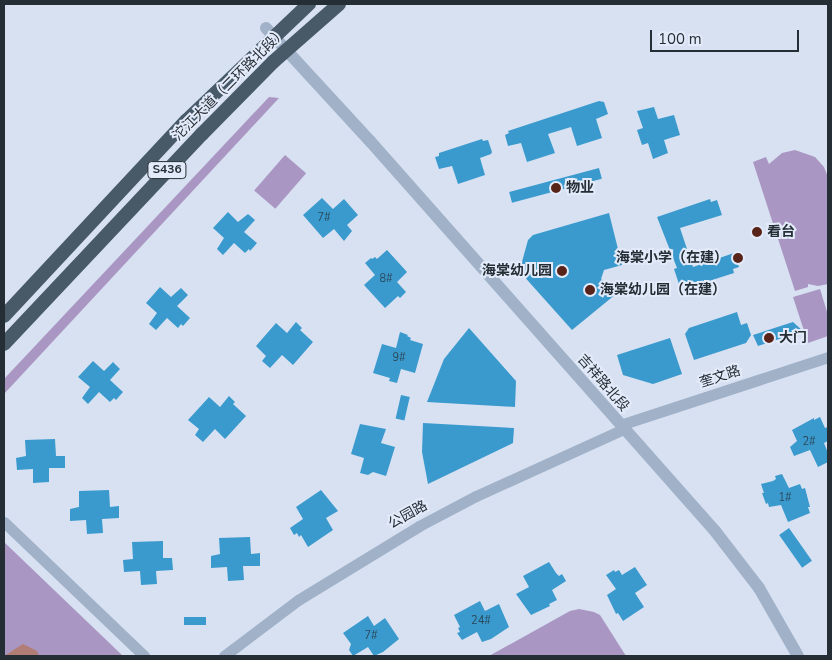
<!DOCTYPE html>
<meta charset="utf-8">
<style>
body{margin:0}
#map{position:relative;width:832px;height:660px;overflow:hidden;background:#d7e1f2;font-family:"Nunito Sans","Noto Sans SC",sans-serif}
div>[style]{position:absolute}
.green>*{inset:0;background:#aa96c2;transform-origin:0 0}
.water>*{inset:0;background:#b17d74}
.building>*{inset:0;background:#3a9acd;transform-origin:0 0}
.minor>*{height:11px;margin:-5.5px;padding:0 5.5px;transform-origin:5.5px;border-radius:5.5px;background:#a0b1c8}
.tertiary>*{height:12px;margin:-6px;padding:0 6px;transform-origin:6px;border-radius:6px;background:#a0b1c8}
.trunk>*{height:14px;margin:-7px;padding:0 7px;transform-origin:7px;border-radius:7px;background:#485a68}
.dots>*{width:14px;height:14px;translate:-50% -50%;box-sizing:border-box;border:2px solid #e3ebfa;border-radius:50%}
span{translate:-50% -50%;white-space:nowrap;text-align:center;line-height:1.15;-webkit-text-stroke:4px #e3ebfa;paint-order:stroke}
.number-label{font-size:11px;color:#2a495b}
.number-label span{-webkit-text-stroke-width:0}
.shield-label span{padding:1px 4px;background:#e3ebfa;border:1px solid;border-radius:4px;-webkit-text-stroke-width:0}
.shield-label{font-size:12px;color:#252e35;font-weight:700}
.street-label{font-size:14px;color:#252e35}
.poi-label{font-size:14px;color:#252e35;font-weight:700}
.left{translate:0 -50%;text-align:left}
.right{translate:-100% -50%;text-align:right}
.frame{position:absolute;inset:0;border:5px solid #252e35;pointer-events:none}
.scale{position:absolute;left:650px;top:30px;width:149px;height:22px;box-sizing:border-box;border:2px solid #252e35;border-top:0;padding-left:6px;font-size:15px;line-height:18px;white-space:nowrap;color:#252e35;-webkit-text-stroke:4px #e3ebfa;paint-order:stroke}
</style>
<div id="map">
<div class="green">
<i style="clip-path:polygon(269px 97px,279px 98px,4px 394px,4px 379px)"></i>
<i style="clip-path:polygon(795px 150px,815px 157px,824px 167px,828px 177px,828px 284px,818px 286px,808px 284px,808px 287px,795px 291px,753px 162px,766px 157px,769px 164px,782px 153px)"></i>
<i style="left:285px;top:155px;width:28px;height:47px;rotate:41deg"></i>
<i style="clip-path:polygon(820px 289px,828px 315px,828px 336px,808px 343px,793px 297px)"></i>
<i style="clip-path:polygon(4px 542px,123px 656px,4px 656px)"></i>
<i style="clip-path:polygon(579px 609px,594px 612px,600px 615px,626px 656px,489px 656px,570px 611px)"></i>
</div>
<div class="water">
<i style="clip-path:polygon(23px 644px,37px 651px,39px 656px,4px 656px)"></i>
</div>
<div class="building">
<i style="clip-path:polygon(599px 101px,604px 102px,608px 114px,596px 119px,602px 138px,577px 146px,571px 127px,548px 134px,555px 153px,527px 162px,521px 143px,508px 146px,505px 135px,509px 133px,508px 131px)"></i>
<i style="clip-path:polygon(654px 107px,658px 119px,674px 115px,680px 135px,664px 140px,668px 153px,653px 159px,648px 143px,642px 145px,637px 130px,643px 128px,637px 111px)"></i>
<i style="clip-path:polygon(482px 139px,483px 141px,488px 140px,492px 152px,491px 154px,480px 158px,485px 175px,458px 184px,452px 166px,439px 169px,435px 157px,439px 156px,439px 153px)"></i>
<i style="left:599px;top:168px;width:11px;height:93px;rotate:75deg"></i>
<i style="clip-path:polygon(322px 198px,333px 209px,344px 199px,358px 215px,347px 225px,352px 231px,344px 241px,334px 229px,323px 238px,303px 215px)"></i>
<i style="clip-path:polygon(710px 199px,711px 202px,717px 200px,722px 215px,680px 228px,693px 267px,734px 253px,739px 267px,733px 269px,734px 273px,681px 290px,674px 269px,677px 268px,657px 217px)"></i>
<i style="clip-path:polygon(228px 212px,238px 222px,248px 214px,255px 220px,244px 232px,257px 243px,250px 251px,249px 249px,245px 253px,234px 243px,223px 255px,217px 249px,224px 238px,213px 228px)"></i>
<i style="clip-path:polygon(609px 213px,622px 265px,604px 270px,601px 279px,616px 294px,572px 330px,521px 273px,520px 269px,528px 240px,533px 235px)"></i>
<i style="clip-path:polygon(387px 250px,407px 272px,397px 282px,406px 292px,400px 298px,398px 296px,385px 308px,364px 285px,375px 275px,365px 263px,371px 258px,372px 259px,375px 257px,377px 259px)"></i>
<i style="clip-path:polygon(160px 287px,171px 297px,181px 288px,188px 295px,177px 306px,190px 318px,183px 326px,181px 324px,178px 328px,167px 318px,156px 330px,149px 324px,157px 313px,146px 303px)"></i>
<i style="clip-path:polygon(737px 312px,741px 325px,747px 323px,751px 335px,746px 343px,694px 360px,685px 334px,689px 328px)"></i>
<i style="clip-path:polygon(296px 322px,302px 328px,300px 330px,313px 342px,293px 365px,282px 355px,270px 368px,262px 361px,266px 356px,256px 346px,276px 323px,287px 333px)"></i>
<i style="clip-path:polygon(793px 322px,803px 331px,758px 346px,753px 335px)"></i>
<i style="clip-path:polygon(469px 328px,516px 381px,515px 407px,427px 402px,444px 359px)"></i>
<i style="clip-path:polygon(400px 332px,408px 335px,407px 336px,411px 338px,410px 340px,423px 344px,415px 373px,401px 369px,397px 383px,389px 381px,390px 378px,373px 373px,382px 344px,396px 348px)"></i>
<i style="clip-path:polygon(670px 338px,682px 374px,653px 384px,623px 375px,617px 355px)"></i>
<i style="clip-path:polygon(93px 361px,104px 371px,113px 362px,120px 369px,110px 380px,123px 392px,116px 400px,114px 398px,110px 402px,99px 392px,88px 404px,82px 398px,90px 387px,78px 377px)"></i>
<i style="left:401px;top:395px;width:9px;height:24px;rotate:13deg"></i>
<i style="clip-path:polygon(229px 396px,235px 402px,233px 404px,246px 416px,225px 439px,215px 429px,203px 442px,195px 435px,199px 429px,188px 420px,209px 397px,220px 407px)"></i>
<i style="clip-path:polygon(820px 417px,825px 428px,828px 427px,828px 441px,824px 443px,828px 453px,828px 462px,818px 467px,810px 450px,794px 456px,790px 447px,797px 441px,792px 430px,814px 418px,814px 420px)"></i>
<i style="clip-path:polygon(423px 423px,514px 428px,513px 443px,428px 484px,422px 452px)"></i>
<i style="clip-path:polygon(360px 424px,386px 429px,381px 443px,395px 447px,386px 476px,373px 472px,368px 475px,360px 473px,364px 458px,351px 454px)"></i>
<i style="clip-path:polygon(55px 439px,56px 456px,65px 456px,65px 468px,49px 468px,49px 482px,33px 483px,33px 469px,17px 470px,16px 458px,26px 456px,25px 440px)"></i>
<i style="clip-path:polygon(782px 474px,789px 488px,800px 484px,802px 489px,805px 488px,810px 507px,808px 507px,810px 513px,788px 522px,781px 505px,769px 507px,768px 503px,766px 504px,762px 493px,764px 493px,761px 484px,773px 481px,776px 479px,775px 476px)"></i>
<i style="clip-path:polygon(109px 490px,110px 507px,119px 506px,119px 518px,102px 519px,103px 533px,87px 534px,86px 520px,70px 521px,70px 509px,79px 507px,79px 491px)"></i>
<i style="clip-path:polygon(321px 490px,338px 511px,326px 518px,333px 530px,308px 547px,301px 535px,299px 537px,297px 533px,294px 535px,290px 528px,303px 519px,296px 507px)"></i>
<i style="left:789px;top:528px;width:40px;height:12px;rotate:55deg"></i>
<i style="clip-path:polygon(250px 537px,251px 554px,260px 553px,260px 566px,243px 566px,244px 580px,228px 581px,227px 567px,211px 568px,211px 556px,220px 554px,219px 538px)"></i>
<i style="clip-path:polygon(163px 541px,163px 558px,172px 558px,173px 570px,156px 571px,157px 584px,141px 585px,140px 571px,124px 572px,123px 560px,133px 559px,132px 542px)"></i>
<i style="clip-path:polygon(549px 562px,556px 573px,559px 576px,562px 574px,566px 581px,552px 590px,557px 600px,549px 604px,550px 606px,531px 615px,516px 594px,529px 587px,523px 576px)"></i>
<i style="clip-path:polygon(635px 567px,647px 585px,635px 593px,644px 607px,623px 621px,618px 613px,616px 614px,607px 595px,616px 589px,606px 575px,614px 570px,615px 572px,619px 570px,622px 575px)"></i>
<i style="clip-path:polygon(480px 601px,485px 611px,499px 604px,509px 627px,491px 639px,482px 642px,477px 632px,462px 640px,457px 633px,460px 632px,458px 628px,460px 627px,454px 615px)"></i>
<i style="clip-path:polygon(368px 616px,374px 626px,385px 618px,399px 639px,383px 652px,374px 656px,368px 647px,353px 656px,349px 650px,351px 644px,343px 633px)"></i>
<i style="left:206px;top:617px;width:8px;height:22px;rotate:90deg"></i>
</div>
<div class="minor">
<i style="left:620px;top:425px;width:219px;rotate:-18.1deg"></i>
<i style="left:4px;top:522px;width:194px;rotate:43.7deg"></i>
<i style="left:224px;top:656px;width:93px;rotate:-37.1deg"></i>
<i style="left:298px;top:600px;width:142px;rotate:-31.4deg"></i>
<i style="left:419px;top:526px;width:64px;rotate:-27.8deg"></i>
<i style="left:476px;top:496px;width:162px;rotate:-24.4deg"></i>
</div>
<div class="tertiary">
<i style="left:266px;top:28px;width:154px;rotate:47.4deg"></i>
<i style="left:370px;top:141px;width:521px;rotate:48.5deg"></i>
<i style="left:715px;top:531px;width:72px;rotate:52.3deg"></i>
<i style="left:759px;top:588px;width:78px;rotate:60.2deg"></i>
</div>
<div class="trunk">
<i style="left:4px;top:316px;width:267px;rotate:-47deg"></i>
<i style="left:186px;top:121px;width:170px;rotate:-43.6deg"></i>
<i style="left:4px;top:344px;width:289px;rotate:-46.7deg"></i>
<i style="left:202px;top:134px;width:101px;rotate:-45.4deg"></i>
<i style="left:273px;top:62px;width:88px;rotate:-41.3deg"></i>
</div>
<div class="dots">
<i style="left:556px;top:188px;background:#582419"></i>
<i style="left:757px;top:232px;background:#582419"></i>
<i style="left:738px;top:258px;background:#582419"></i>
<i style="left:562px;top:271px;background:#582419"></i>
<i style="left:590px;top:290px;background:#582419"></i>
<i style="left:769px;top:338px;background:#582419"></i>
</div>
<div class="number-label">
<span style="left:324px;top:218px">7#</span>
<span style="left:386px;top:279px">8#</span>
<span style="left:399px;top:358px">9#</span>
<span style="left:809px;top:442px">2#</span>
<span style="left:785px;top:498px">1#</span>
<span style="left:481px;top:621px">24#</span>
<span style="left:371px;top:636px">7#</span>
</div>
<div class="shield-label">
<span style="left:167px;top:170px">S436</span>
</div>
<div class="street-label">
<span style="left:230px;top:84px;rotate:-45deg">沱江大道（二环路北段）</span>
<span style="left:720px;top:377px;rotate:-18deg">奎文路</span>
<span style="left:603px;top:383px;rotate:49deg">吉祥路北段</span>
<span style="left:408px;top:515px;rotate:-29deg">公园路</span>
</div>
<div class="poi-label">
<span class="left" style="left:566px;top:188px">物业</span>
<span class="left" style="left:767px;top:232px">看台</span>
<span class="right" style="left:728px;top:258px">海棠小学（在建）</span>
<span class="right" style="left:552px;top:271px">海棠幼儿园</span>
<span class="left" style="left:600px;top:290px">海棠幼儿园（在建）</span>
<span class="left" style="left:779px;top:338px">大门</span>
</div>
<div class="frame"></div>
<div class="scale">100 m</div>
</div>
